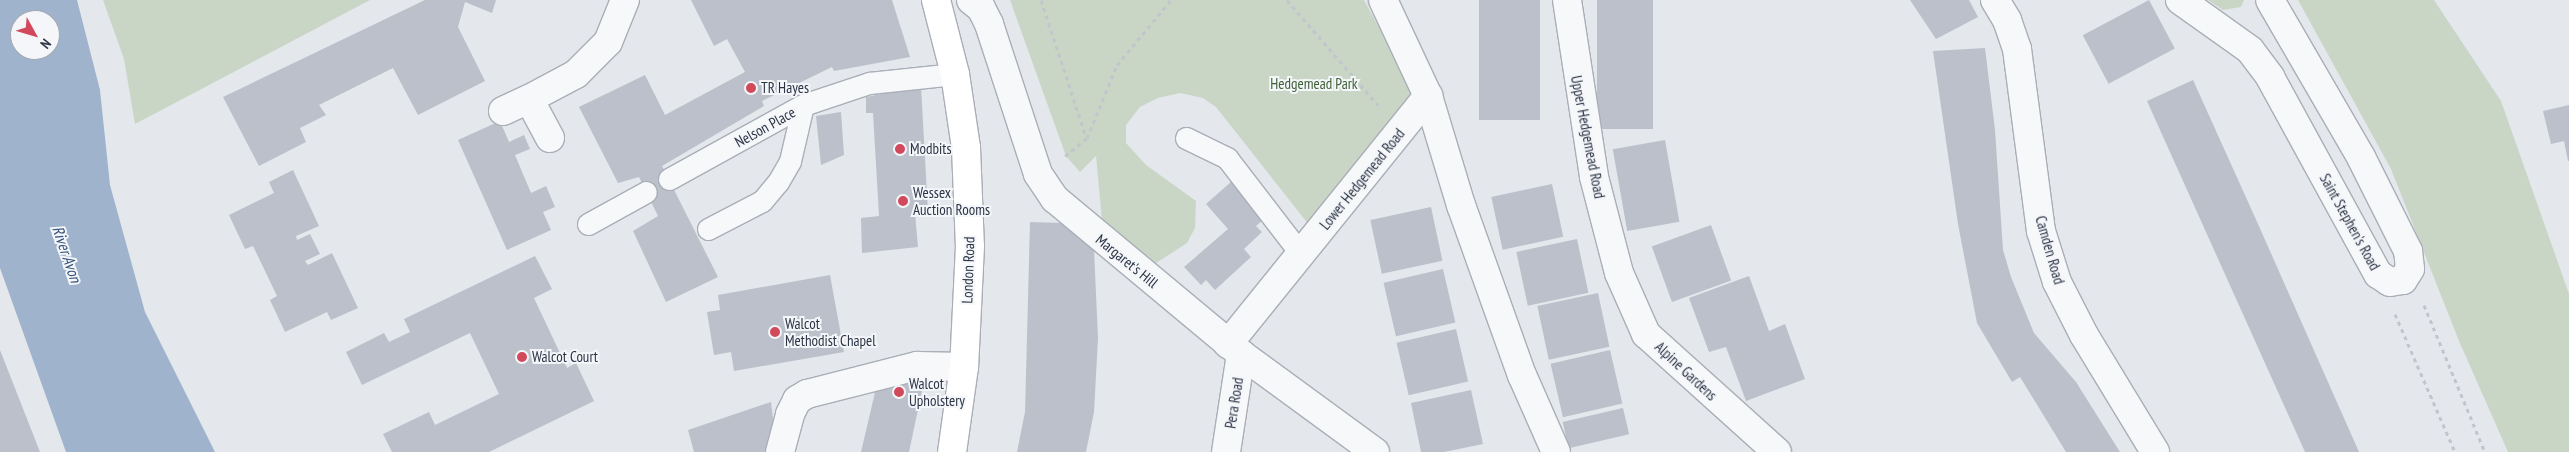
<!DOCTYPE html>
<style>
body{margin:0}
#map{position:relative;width:2569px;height:452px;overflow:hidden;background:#e4e7ec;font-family:"PT Sans Narrow",sans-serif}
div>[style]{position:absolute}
.green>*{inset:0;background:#c9d6c5}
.water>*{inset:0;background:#9fb4cc}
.building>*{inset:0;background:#bbc0ca;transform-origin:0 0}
.path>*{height:3px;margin-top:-1.5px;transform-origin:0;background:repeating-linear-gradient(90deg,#c2c5cb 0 4px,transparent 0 8px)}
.roads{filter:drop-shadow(1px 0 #a9aeb7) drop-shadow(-1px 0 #a9aeb7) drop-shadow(0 1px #a9aeb7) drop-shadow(0 -1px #a9aeb7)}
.lane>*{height:21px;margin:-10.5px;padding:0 10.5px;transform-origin:10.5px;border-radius:10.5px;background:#f7f8fa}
.street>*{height:28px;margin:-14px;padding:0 14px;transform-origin:14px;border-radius:14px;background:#f7f8fa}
.primary>*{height:28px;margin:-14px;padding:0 14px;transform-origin:14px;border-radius:14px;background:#fff}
.dots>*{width:14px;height:14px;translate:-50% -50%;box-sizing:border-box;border:2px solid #f4f6f9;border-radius:50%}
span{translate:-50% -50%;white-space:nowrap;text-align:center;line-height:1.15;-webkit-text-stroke:4px #f4f6f9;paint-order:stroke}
.park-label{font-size:15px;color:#3f6138}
.poi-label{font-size:15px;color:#2b3445}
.left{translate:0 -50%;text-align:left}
.street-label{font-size:15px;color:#2b3445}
.water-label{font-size:16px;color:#34527a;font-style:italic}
.north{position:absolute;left:10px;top:10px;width:50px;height:50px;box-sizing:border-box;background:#f4f6f9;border:1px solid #a4a8b1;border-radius:50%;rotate:129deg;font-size:14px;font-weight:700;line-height:20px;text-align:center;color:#2b3445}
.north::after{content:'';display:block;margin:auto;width:18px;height:22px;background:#d1495b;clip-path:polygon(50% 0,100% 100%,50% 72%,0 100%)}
</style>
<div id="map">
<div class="green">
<i style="clip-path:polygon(103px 0,370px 0,135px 124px,124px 59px)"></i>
<i style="clip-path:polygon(1010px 0,1364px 0,1425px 112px,1309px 225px,1216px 107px,1203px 98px,1180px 93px,1158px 98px,1140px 107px,1126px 125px,1126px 143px,1146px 165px,1196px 201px,1195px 228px,1187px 243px,1156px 263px,1102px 220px,1096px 156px,1080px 172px,1066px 156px)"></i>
<i style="clip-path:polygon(2208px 0,2244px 0,2241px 7px,2223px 10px)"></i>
<i style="clip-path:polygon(2298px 0,2434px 0,2501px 101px,2569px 294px,2569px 452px,2508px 452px,2459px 341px,2391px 169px)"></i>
</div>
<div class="water">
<i style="clip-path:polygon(evenodd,0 0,77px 0,100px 90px,110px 185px,145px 312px,215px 452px,66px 452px,0 268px,0 0,20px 20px,50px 20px,50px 50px,20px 50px,20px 20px)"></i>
</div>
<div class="building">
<i style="clip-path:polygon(425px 0,496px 0,492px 13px,465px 2px,458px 27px,485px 81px,418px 115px,393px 68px,319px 105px,326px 115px,300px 128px,306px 142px,259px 166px,223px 97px)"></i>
<i style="clip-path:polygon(691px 0,892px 0,910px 57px,834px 71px,832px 67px,762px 101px,764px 106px,662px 166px,718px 277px,666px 302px,633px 231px,658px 216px,639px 177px,618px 183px,579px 107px,645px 75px,665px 115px,745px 72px,727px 39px,714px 46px)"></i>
<i style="left:1479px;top:0;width:61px;height:120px"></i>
<i style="left:1597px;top:0;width:56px;height:129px"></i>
<i style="clip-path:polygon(1910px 0,1969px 0,1978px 17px,1936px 39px)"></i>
<i style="left:2149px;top:0;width:55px;height:75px;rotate:62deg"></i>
<i style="clip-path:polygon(1985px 48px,1995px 130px,2003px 250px,2011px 277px,2034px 333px,2076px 382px,2120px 452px,2066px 452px,2020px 377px,2012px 382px,1977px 323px,1958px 224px,1933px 51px)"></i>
<i style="clip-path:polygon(2193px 80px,2258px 224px,2359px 452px,2305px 452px,2147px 101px)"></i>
<i style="clip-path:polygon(921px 86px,928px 212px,915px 213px,918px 247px,862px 253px,861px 218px,879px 216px,873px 113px,866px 113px,866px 97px)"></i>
<i style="clip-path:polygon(2569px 105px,2569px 161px,2568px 161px,2564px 141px,2551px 144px,2543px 111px)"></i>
<i style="clip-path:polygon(841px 112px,844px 155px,821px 165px,816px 116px)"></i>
<i style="clip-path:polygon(500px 121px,509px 142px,524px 135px,530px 149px,515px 155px,531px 193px,546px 186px,555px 207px,543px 212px,551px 230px,507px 250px,458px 140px)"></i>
<i style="left:1665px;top:140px;width:83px;height:53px;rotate:80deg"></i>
<i style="clip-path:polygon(293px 170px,319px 226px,296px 236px,297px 240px,310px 234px,320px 254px,305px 261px,308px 265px,332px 253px,358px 308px,331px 320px,327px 312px,285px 332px,270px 300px,277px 296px,253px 246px,245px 249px,229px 215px,274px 193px,269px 182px)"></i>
<i style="clip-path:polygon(1232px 181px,1265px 218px,1256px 226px,1262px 232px,1244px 249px,1251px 257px,1215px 290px,1206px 280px,1201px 285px,1184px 267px,1228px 229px,1206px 204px)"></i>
<i style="left:1552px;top:184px;width:54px;height:62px;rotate:78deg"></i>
<i style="left:1431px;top:207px;width:55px;height:62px;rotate:78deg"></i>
<i style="clip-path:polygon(1030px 222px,1061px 223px,1094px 250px,1098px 338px,1094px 412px,1086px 452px,1017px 452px,1025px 412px)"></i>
<i style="left:1711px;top:225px;width:59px;height:63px;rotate:70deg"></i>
<i style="left:1577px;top:239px;width:55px;height:62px;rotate:78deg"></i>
<i style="clip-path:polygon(535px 256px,552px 289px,534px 298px,567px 368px,576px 363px,594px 401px,489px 452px,392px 452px,383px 434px,429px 412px,435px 425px,499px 394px,470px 333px,362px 385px,346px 352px,384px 333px,389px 342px,410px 332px,404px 319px)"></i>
<i style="left:1443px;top:269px;width:55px;height:61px;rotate:77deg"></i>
<i style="clip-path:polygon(830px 275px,844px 352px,734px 371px,731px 352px,714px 355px,707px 312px,720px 310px,718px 295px)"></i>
<i style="clip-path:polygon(1749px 276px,1769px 331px,1785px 324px,1805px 379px,1746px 401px,1726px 347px,1709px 352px,1689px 298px)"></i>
<i style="left:1598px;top:293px;width:55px;height:62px;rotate:78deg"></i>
<i style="left:1456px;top:329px;width:54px;height:61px;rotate:77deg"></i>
<i style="clip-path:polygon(0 350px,40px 452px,0 452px)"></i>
<i style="left:1610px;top:350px;width:55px;height:61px;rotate:77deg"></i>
<i style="clip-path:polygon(916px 378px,923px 386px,909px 452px,861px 452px,877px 384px)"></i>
<i style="clip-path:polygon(1471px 390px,1483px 444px,1444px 452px,1421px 452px,1411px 403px)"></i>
<i style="clip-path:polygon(771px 402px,775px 436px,769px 452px,694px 452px,688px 430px)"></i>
<i style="left:1623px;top:408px;width:27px;height:62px;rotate:77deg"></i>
</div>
<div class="path">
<i style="left:1041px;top:0;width:144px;rotate:71.8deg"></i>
<i style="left:1287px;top:0;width:139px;rotate:49.1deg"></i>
<i style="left:1065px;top:156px;width:28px;rotate:-39deg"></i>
<i style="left:1087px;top:138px;width:79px;rotate:-67.7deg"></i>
<i style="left:1117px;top:65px;width:85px;rotate:-50.3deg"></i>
<i style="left:2424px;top:305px;width:159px;rotate:67.5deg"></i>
<i style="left:2395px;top:314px;width:150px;rotate:66.5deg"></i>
</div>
<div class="roads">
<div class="lane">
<i style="left:1186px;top:138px;width:46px;rotate:26deg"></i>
<i style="left:1227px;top:158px;width:121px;rotate:52.4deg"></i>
<i style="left:669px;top:179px;width:153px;rotate:-28.9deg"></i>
<i style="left:803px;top:105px;width:70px;rotate:-18.4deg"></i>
<i style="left:869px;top:83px;width:86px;rotate:-6deg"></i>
<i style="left:588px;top:224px;width:66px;rotate:-28.9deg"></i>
<i style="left:708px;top:229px;width:61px;rotate:-27.4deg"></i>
<i style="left:762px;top:201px;width:25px;rotate:-50deg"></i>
<i style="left:778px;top:182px;width:24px;rotate:-60deg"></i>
<i style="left:790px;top:161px;width:57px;rotate:-76.9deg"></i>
</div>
<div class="street">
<i style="left:971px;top:0;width:13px;rotate:39deg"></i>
<i style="left:981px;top:8px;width:18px;rotate:63deg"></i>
<i style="left:989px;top:24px;width:158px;rotate:71.9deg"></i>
<i style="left:1038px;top:174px;width:30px;rotate:56deg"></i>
<i style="left:1055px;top:199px;width:242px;rotate:39.8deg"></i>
<i style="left:1241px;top:354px;width:166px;rotate:36.2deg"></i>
<i style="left:1567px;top:0;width:179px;rotate:81.3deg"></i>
<i style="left:1594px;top:177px;width:99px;rotate:75.4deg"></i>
<i style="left:1619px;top:273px;width:67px;rotate:66.1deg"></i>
<i style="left:1646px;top:334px;width:176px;rotate:42deg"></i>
<i style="left:1995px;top:0;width:23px;rotate:59deg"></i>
<i style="left:2007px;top:20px;width:31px;rotate:71deg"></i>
<i style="left:2017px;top:49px;width:184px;rotate:82.5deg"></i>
<i style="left:2041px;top:231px;width:53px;rotate:72.6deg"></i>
<i style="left:2057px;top:282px;width:59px;rotate:63deg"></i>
<i style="left:2084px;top:335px;width:137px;rotate:58.7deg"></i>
<i style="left:2180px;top:0;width:86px;rotate:35.5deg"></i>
<i style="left:2250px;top:50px;width:34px;rotate:53deg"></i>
<i style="left:2270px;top:77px;width:225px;rotate:61.3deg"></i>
<i style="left:2378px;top:274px;width:14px;rotate:34deg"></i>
<i style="left:2390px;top:282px;width:13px;rotate:-9deg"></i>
<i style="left:2403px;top:280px;width:13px;rotate:-58deg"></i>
<i style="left:2410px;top:269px;width:18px;rotate:-96deg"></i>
<i style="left:2408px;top:251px;width:105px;rotate:-116.6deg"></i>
<i style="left:2361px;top:157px;width:181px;rotate:-120.1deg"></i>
<i style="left:1428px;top:96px;width:114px;rotate:73.2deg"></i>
<i style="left:1461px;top:205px;width:181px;rotate:70.3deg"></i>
<i style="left:1522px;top:375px;width:84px;rotate:66.2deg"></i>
<i style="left:503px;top:111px;width:29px;rotate:-25deg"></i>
<i style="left:550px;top:138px;width:44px;rotate:-118.3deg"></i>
<i style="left:529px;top:99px;width:53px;rotate:-28deg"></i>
<i style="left:576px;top:74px;width:45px;rotate:-45deg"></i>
<i style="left:608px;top:42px;width:45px;rotate:-68deg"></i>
<i style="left:1228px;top:344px;width:319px;rotate:-51.1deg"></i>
<i style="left:1428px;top:96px;width:106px;rotate:-115.1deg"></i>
<i style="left:780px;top:452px;width:39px;rotate:-75deg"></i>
<i style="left:790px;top:414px;width:16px;rotate:-63deg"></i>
<i style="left:797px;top:400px;width:12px;rotate:-31deg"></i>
<i style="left:807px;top:394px;width:114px;rotate:-14.3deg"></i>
<i style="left:917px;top:366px;width:47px;rotate:1.2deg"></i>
<i style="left:1226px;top:452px;width:99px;rotate:-81.3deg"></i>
</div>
<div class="primary">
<i style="left:936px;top:0;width:76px;rotate:75.6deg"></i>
<i style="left:955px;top:74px;width:75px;rotate:81.5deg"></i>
<i style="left:966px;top:148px;width:98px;rotate:87.7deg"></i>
<i style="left:970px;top:246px;width:121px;rotate:92.8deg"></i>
<i style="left:964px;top:367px;width:86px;rotate:98deg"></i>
</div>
</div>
<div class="dots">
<i style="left:751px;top:88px;background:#d1495b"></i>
<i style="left:900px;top:149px;background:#d1495b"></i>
<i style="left:903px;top:201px;background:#d1495b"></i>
<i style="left:775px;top:332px;background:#d1495b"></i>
<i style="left:522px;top:357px;background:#d1495b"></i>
<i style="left:899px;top:392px;background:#d1495b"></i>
</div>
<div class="park-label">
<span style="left:1314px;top:84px">Hedgemead Park</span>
</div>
<div class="poi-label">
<span class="left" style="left:761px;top:88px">TR Hayes</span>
<span class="left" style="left:910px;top:149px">Modbits</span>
<span class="left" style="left:913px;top:201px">Wessex<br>Auction Rooms</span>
<span class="left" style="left:785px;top:332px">Walcot<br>Methodist Chapel</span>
<span class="left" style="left:532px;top:357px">Walcot Court</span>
<span class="left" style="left:909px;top:392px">Walcot<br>Upholstery</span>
</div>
<div class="street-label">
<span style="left:765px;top:127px;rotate:-29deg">Nelson Place</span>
<span style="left:1588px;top:137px;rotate:79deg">Upper Hedgemead Road</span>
<span style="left:1362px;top:179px;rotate:-51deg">Lower Hedgemead Road</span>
<span style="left:2350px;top:222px;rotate:61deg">Saint Stephen's Road</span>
<span style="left:2050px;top:250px;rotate:74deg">Camden Road</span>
<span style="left:1127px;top:261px;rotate:39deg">Margaret's Hill</span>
<span style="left:968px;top:270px;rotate:-88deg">London Road</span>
<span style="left:1686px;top:371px;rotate:43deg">Alpine Gardens</span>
<span style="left:1234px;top:403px;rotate:-81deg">Pera Road</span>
</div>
<div class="water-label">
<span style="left:67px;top:254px;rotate:71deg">River Avon</span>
</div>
<div class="north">N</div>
</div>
